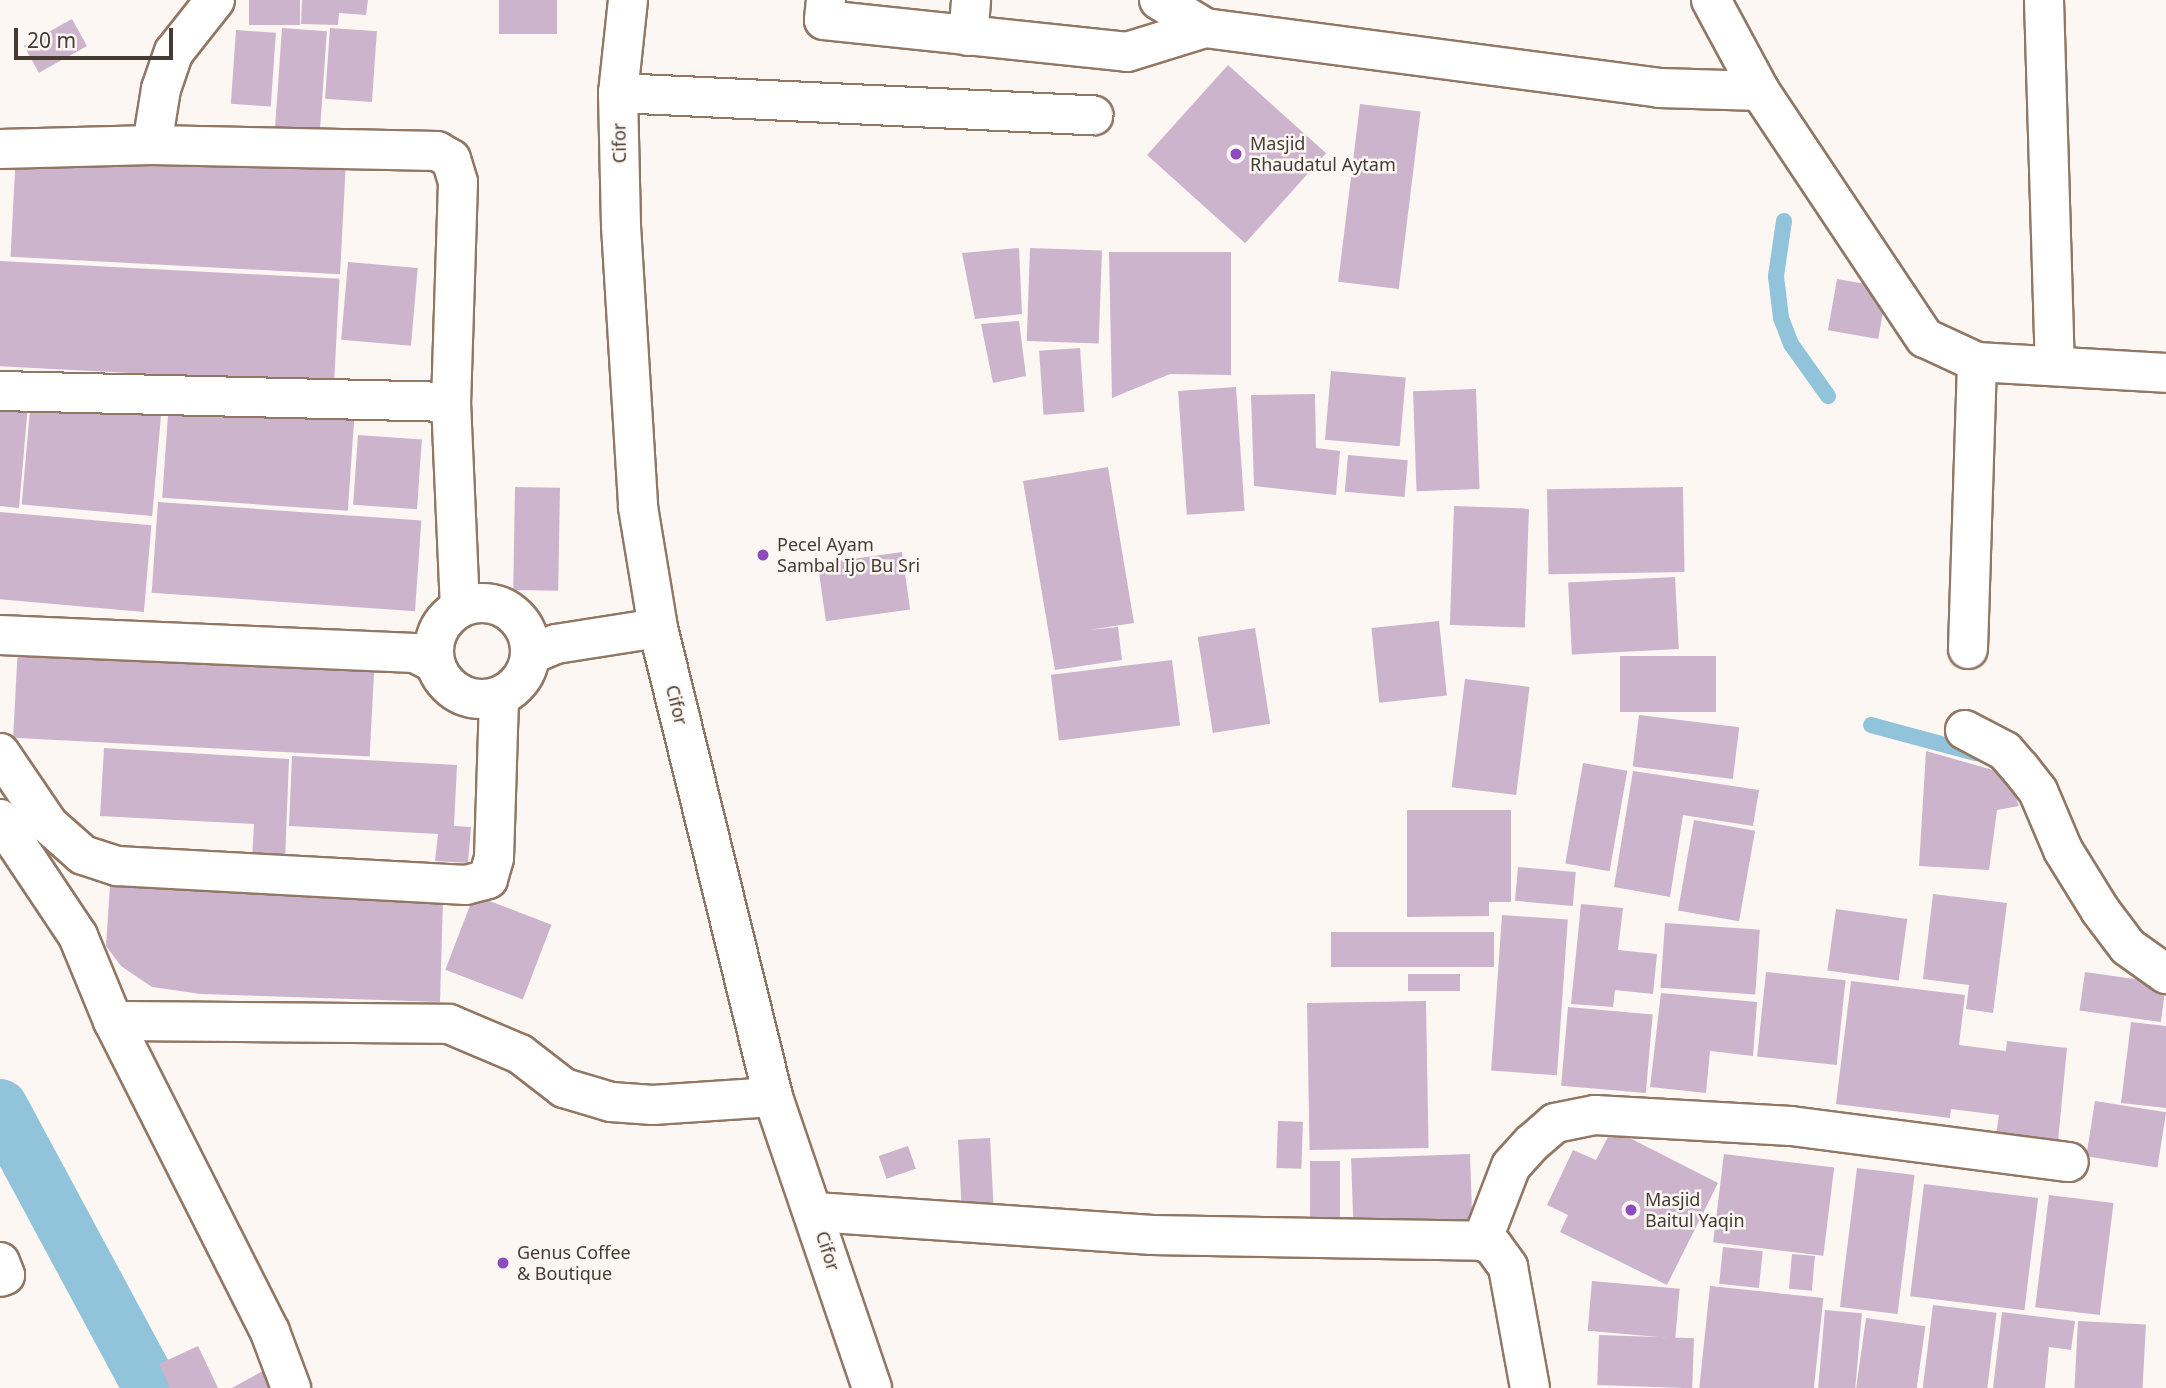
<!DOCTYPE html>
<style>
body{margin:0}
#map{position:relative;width:2166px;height:1388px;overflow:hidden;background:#fdf7f3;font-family:"Noto Sans",sans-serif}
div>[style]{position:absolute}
.stream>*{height:16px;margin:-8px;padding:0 8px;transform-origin:8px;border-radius:8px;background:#91c4da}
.canal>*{height:56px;margin:-28px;padding:0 28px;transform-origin:28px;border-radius:28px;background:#91c4da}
.building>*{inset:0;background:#ccb4cc;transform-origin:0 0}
.roads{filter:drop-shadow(2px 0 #917764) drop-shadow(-2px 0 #917764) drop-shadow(0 2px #917764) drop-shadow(0 -2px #917764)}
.minor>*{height:38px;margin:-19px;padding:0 19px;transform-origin:19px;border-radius:19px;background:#fff}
.minor>.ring{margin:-19px;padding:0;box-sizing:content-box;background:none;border:38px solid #fff;border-radius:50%}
.tertiary>*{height:38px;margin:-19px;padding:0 19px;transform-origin:19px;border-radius:19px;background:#fff}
.dots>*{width:19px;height:19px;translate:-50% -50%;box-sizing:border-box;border:4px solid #fdf7f3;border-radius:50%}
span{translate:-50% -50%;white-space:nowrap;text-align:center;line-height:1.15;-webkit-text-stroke:5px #fdf7f3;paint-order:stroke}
.street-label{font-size:18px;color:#463b32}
.poi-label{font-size:18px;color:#463b32}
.left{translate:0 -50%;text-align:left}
.scale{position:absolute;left:14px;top:28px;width:159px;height:32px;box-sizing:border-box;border:4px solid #463b32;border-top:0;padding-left:9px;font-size:21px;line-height:24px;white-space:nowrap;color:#463b32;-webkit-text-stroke:5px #fdf7f3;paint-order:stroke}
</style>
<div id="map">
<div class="stream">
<i style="left:1784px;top:221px;width:56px;rotate:98.3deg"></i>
<i style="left:1776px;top:276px;width:42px;rotate:83.2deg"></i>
<i style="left:1781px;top:318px;width:28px;rotate:69deg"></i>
<i style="left:1791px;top:344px;width:64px;rotate:54.6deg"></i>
<i style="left:1871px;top:725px;width:108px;rotate:15.1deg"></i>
</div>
<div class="canal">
<i style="left:0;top:1107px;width:319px;rotate:61.7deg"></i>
</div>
<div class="building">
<i style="left:249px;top:0;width:51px;height:25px"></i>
<i style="clip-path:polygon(302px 0,368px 0,366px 15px,339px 13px,338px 25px,301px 24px)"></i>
<i style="left:499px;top:0;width:58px;height:34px"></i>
<i style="left:72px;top:19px;width:31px;height:55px;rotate:61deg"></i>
<i style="left:282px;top:28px;width:45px;height:102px;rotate:4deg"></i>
<i style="left:330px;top:28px;width:47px;height:71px;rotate:4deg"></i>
<i style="left:236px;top:30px;width:40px;height:74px;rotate:4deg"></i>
<i style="left:1228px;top:65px;width:132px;height:121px;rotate:42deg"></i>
<i style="left:1360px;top:104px;width:61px;height:179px;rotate:7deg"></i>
<i style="left:16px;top:152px;width:330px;height:105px;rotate:3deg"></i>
<i style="clip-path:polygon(1019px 248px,1022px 314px,975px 319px,962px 253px)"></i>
<i style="left:1030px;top:248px;width:72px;height:93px;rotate:2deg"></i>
<i style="clip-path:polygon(1109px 252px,1231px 252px,1231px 375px,1170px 374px,1112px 398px)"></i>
<i style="left:0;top:261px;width:340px;height:105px;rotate:3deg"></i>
<i style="left:348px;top:262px;width:70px;height:78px;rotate:5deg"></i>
<i style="left:1837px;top:279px;width:51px;height:52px;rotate:10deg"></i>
<i style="clip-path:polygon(1019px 321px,1026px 376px,993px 383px,981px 324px)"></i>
<i style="left:1080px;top:348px;width:64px;height:41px;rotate:86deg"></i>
<i style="left:1331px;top:371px;width:75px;height:69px;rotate:5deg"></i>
<i style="left:1236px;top:387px;width:124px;height:58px;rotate:86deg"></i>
<i style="left:1476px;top:389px;width:100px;height:63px;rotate:88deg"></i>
<i style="clip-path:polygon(1315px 394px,1316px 448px,1340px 451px,1336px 495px,1254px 486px,1251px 395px)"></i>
<i style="left:31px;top:398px;width:131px;height:107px;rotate:5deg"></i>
<i style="left:169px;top:401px;width:186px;height:97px;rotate:4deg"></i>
<i style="clip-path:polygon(0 403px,28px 405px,19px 508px,0 506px)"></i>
<i style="left:358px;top:435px;width:64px;height:70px;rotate:4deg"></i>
<i style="left:1348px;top:455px;width:60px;height:37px;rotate:5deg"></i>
<i style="clip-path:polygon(1108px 467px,1134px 623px,1089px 630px,1118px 627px,1122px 660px,1055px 670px,1023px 481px)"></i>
<i style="left:515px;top:487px;width:45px;height:103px;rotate:1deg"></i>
<i style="left:1683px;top:487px;width:85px;height:136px;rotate:89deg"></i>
<i style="left:158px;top:502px;width:264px;height:91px;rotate:4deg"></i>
<i style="left:1454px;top:506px;width:75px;height:119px;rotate:2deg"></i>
<i style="left:0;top:512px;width:152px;height:87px;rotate:5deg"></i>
<i style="left:902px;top:552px;width:58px;height:85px;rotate:82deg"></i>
<i style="left:1675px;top:577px;width:72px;height:107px;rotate:87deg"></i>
<i style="left:1439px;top:621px;width:75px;height:68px;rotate:84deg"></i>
<i style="left:1255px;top:628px;width:97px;height:58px;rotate:81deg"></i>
<i style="left:18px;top:645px;width:357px;height:93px;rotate:3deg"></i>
<i style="left:1716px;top:656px;width:56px;height:96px;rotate:90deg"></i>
<i style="left:1172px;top:660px;width:66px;height:122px;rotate:83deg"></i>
<i style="left:1465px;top:679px;width:65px;height:109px;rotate:7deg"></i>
<i style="left:1639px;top:715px;width:101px;height:52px;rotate:7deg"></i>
<i style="clip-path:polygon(104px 748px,289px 759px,285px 861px,252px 860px,254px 824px,100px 816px)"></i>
<i style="clip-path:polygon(1926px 751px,2007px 774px,2019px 806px,1997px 810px,1989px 870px,1919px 866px)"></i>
<i style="clip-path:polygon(292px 756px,457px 765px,454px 826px,471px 827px,468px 863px,435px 861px,438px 834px,289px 826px)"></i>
<i style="left:1583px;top:763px;width:45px;height:102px;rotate:10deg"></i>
<i style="clip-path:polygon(1633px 771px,1759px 790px,1753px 826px,1683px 815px,1670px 897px,1614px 887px)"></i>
<i style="clip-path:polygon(1407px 810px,1511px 810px,1511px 902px,1489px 902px,1489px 916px,1407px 917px)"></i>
<i style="left:1694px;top:820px;width:62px;height:92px;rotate:10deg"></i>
<i style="left:1518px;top:867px;width:58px;height:34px;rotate:5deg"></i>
<i style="clip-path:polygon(110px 885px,443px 899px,440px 1002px,201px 994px,152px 987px,121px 966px,106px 946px)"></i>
<i style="clip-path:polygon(1933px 894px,2007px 903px,1993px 1013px,1966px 1009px,1969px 985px,1923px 979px)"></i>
<i style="left:474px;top:895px;width:83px;height:80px;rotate:21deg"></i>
<i style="clip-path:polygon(1581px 904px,1623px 908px,1618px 950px,1657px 954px,1653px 994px,1615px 990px,1613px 1007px,1571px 1004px)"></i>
<i style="left:1836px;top:909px;width:72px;height:62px;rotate:8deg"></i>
<i style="left:1502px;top:915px;width:66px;height:156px;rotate:4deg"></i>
<i style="left:1665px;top:923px;width:95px;height:65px;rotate:4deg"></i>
<i style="left:1494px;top:932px;width:35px;height:163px;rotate:90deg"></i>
<i style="left:1766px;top:972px;width:80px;height:85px;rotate:6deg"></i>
<i style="left:2085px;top:972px;width:82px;height:39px;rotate:8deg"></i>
<i style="left:1408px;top:974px;width:52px;height:17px"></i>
<i style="clip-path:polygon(1851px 981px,1965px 995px,1959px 1045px,2006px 1051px,2007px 1041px,2067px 1048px,2058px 1141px,1996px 1135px,1999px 1115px,1951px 1109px,1950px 1118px,1836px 1104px)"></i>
<i style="clip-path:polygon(1661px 993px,1757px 1002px,1753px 1056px,1710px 1051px,1706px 1093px,1650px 1087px)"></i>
<i style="left:1426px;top:1001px;width:147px;height:119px;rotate:89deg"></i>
<i style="left:1568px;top:1007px;width:85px;height:79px;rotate:5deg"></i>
<i style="clip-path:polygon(2131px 1022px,2166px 1026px,2166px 1108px,2121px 1103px)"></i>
<i style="left:2095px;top:1101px;width:72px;height:56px;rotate:9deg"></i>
<i style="left:1278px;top:1121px;width:25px;height:47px;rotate:2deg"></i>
<i style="clip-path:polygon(1612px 1129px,1718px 1183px,1667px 1285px,1560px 1232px,1568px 1215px,1547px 1205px,1573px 1150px,1596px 1160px)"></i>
<i style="left:990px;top:1138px;width:66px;height:32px;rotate:87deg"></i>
<i style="left:908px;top:1146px;width:24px;height:31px;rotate:71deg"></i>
<i style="left:1470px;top:1154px;width:71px;height:119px;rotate:88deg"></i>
<i style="left:1724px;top:1154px;width:111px;height:89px;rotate:7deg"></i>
<i style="left:1310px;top:1161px;width:30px;height:63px"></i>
<i style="left:1857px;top:1168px;width:58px;height:140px;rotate:7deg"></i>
<i style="left:1924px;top:1184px;width:115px;height:113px;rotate:7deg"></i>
<i style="left:2049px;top:1195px;width:65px;height:113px;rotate:7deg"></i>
<i style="left:1723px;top:1247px;width:40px;height:37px;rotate:6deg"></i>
<i style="left:1792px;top:1254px;width:23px;height:35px;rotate:5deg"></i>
<i style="left:1592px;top:1281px;width:88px;height:50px;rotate:5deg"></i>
<i style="left:1710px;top:1286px;width:114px;height:103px;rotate:6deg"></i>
<i style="left:1933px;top:1305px;width:64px;height:84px;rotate:7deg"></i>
<i style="left:1825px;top:1310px;width:37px;height:78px;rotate:5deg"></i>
<i style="clip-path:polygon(2002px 1312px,2075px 1321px,2071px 1350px,2049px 1347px,2045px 1388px,1993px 1388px)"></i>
<i style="left:1866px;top:1318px;width:60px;height:71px;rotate:8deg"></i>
<i style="left:2078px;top:1321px;width:68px;height:67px;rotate:3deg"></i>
<i style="left:1599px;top:1335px;width:95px;height:50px;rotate:2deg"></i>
<i style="clip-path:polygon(198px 1346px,218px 1388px,170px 1388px,159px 1364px)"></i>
<i style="clip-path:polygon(270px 1367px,282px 1388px,232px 1388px)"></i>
</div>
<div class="roads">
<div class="minor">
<i style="left:826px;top:0;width:20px;rotate:96deg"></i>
<i style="left:824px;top:20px;width:305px;rotate:6deg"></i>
<i style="left:1127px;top:52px;width:82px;rotate:-17.1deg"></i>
<i style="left:1159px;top:0;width:54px;rotate:31.3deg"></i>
<i style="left:1205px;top:28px;width:458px;rotate:7.5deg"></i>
<i style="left:1659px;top:88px;width:101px;rotate:1.7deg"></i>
<i style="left:1711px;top:0;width:103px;rotate:61.7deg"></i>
<i style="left:1760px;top:91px;width:297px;rotate:56.3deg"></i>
<i style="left:1925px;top:338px;width:57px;rotate:24.8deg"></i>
<i style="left:1977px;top:362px;width:189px;rotate:3.3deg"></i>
<i style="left:2044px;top:0;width:366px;rotate:88.3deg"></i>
<i style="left:968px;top:36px;width:36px;rotate:-85deg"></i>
<i style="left:618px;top:93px;width:476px;rotate:2.7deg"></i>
<i style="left:152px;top:145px;width:57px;rotate:-80.9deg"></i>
<i style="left:161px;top:89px;width:39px;rotate:-71deg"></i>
<i style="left:174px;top:52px;width:66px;rotate:-51.7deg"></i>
<i style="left:0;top:149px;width:152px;rotate:-1.5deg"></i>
<i style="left:152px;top:145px;width:285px;rotate:1.2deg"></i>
<i style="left:437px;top:151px;width:16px;rotate:30deg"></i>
<i style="left:451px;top:159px;width:24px;rotate:73deg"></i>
<i style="left:458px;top:182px;width:220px;rotate:91.8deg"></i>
<i style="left:451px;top:402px;width:205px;rotate:87.5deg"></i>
<i style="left:0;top:391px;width:451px;rotate:1.4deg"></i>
<i class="ring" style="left:434px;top:603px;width:58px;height:58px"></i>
<i style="left:0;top:635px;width:415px;rotate:2.5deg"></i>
<i style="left:415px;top:653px;width:22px;rotate:27deg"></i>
<i style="left:1968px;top:649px;width:287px;rotate:-88.2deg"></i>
<i style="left:530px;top:655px;width:28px;rotate:-23deg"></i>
<i style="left:556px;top:644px;width:103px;rotate:-8.9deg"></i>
<i style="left:1965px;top:730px;width:45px;rotate:27.7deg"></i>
<i style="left:2005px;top:751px;width:23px;rotate:49deg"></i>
<i style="left:2020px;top:768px;width:29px;rotate:52deg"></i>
<i style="left:2038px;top:791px;width:64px;rotate:67deg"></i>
<i style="left:2063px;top:850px;width:70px;rotate:58.3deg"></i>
<i style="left:2100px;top:910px;width:46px;rotate:52.9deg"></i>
<i style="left:2128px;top:947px;width:47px;rotate:35.4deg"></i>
<i style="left:0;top:753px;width:87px;rotate:55.8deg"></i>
<i style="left:49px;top:825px;width:45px;rotate:41.4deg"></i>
<i style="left:83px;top:855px;width:36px;rotate:18deg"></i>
<i style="left:117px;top:866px;width:350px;rotate:3.1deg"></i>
<i style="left:466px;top:885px;width:23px;rotate:-15deg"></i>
<i style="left:488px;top:879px;width:22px;rotate:-74deg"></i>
<i style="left:494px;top:858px;width:162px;rotate:-88.2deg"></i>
<i style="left:0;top:819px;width:141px;rotate:56.3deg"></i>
<i style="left:78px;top:936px;width:92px;rotate:67.6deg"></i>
<i style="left:113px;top:1021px;width:348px;rotate:63.2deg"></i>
<i style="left:270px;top:1332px;width:60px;rotate:69.4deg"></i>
<i style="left:113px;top:1021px;width:336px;rotate:0.5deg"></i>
<i style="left:449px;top:1024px;width:77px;rotate:22.9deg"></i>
<i style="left:520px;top:1054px;width:56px;rotate:37.7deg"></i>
<i style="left:564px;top:1088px;width:49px;rotate:16.6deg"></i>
<i style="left:611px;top:1102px;width:42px;rotate:4.1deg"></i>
<i style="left:653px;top:1105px;width:120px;rotate:-3.8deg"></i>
<i style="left:815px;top:1212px;width:338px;rotate:3.9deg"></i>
<i style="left:1152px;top:1235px;width:330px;rotate:1deg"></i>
<i style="left:1482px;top:1241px;width:12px;rotate:24deg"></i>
<i style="left:1493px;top:1246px;width:26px;rotate:54deg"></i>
<i style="left:1508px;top:1267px;width:123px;rotate:79.7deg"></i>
<i style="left:1482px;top:1241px;width:80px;rotate:-68.9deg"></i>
<i style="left:1511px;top:1166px;width:31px;rotate:-48deg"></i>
<i style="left:1532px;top:1143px;width:30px;rotate:-41deg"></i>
<i style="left:1555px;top:1123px;width:41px;rotate:-11.3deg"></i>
<i style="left:1595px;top:1115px;width:196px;rotate:3.2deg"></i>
<i style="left:1791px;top:1126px;width:280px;rotate:7.4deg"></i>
<i style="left:0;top:1262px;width:14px;rotate:69deg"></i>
<i style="left:5px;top:1275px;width:5px;rotate:158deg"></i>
</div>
<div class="tertiary">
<i style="left:628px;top:0;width:94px;rotate:96.1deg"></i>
<i style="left:618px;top:93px;width:133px;rotate:88.7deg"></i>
<i style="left:621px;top:226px;width:282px;rotate:86.5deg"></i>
<i style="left:638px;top:507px;width:123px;rotate:80.6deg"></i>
<i style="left:658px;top:628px;width:483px;rotate:76.2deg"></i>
<i style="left:773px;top:1097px;width:307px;rotate:71.2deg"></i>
</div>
</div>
<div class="dots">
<i style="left:1236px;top:154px;background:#8e4bbf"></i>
<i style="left:763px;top:555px;background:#8e4bbf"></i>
<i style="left:1631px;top:1210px;background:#8e4bbf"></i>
<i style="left:503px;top:1263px;background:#8e4bbf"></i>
</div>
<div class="street-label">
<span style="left:619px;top:143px;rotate:-91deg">Cifor</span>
<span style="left:677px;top:705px;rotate:76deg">Cifor</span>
<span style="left:828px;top:1251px;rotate:72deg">Cifor</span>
</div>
<div class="poi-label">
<span class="left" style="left:1250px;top:154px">Masjid<br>Rhaudatul Aytam</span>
<span class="left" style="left:777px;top:555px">Pecel Ayam<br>Sambal Ijo Bu Sri</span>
<span class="left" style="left:1645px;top:1210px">Masjid<br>Baitul Yaqin</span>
<span class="left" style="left:517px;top:1263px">Genus Coffee<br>&amp; Boutique</span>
</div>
<div class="scale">20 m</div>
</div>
